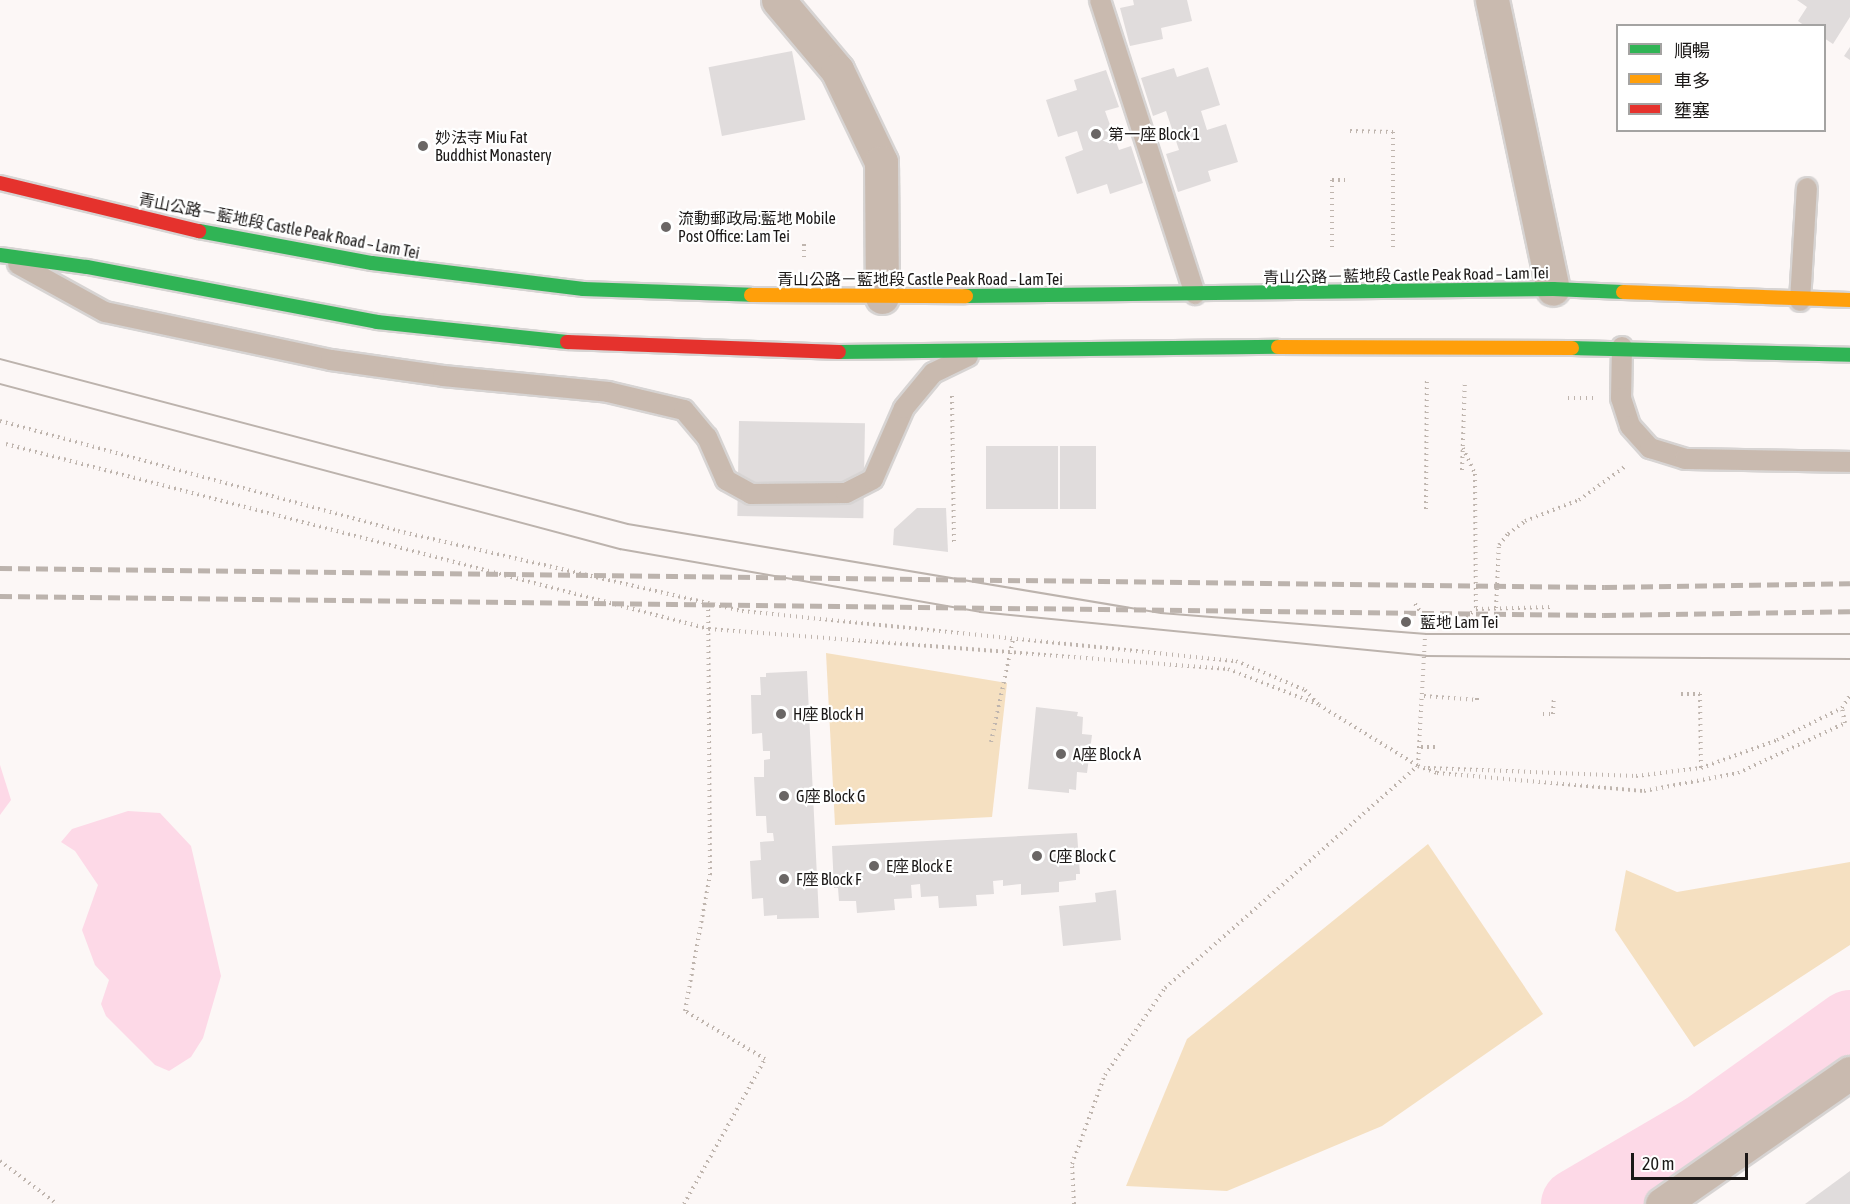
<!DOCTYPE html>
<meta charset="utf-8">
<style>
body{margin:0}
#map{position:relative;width:1850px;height:1204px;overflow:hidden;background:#fcf7f6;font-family:"Asap Condensed","Noto Sans TC",sans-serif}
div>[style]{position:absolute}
.green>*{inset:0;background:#f5e0c1}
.water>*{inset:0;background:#fdd9e7}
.river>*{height:70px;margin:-35px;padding:0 35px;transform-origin:35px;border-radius:35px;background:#fdd9e7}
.building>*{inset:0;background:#e0dcdc;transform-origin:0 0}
.path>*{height:4px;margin-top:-2px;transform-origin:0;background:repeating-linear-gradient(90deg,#bfb5ae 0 1.5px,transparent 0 6px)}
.roads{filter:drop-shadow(2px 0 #d7d4d3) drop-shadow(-2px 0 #d7d4d3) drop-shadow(0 2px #d7d4d3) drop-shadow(0 -2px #d7d4d3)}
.lane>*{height:20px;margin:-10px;padding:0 10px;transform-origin:10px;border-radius:10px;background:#c9baaf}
.street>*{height:33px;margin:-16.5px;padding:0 16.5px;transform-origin:16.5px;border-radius:16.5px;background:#c9baaf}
.fast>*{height:14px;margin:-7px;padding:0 7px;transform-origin:7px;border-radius:7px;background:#30b455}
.slow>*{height:14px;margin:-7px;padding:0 7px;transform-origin:7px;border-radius:7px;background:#ff9f0a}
.jam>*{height:14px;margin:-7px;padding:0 7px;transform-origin:7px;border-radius:7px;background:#e5322d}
.tram>*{height:1.5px;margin:-0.75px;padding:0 0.75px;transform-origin:0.75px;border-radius:0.75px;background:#bcb3ad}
.rail>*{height:4.5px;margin-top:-2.25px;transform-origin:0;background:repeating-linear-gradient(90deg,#bcb3ad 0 12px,transparent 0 18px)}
.dots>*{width:16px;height:16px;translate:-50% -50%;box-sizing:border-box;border:3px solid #fff;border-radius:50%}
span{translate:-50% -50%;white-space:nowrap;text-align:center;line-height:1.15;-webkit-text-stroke:4.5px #fff;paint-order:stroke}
.poi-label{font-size:16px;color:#1b1817}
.left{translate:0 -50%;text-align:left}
.street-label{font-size:16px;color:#1b1817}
.legend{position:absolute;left:1616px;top:24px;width:210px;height:108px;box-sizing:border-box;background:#fff;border:2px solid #a4a3a2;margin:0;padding:8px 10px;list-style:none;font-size:18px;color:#1b1817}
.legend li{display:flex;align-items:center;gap:12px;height:30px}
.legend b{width:30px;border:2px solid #a4a3a2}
.scale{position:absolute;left:1631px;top:1153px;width:117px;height:27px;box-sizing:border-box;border:3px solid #1b1817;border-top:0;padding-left:8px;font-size:18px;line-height:21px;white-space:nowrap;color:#1b1817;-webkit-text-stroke:4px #fff;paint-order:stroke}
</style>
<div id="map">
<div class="green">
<i style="clip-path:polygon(826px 653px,1007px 683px,992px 817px,835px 825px)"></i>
<i style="clip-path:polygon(1428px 844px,1543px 1014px,1382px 1126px,1227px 1191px,1126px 1186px,1187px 1039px)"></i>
<i style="clip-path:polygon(1850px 862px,1850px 945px,1694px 1047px,1615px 930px,1626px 870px,1677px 892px)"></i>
</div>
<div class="water">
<i style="clip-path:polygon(0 765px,11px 800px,0 815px)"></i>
<i style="clip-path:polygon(128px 811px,160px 813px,191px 846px,221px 976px,203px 1038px,191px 1057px,169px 1071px,155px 1065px,106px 1016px,101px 1004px,109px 980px,95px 965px,82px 930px,98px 885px,75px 851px,61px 842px,72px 829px)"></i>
</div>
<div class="river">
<i style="left:1576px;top:1204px;width:148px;rotate:-30.4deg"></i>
<i style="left:1704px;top:1129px;width:179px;rotate:-35.5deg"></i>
</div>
<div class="building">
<i style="clip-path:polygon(1133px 0,1187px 0,1192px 21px,1161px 28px,1163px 39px,1130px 46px,1120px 8px,1134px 5px)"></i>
<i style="clip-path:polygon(1797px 0,1850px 0,1850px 17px,1833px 44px,1824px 38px,1824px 26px,1805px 26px,1798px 21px,1807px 7px)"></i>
<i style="clip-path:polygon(1850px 47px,1850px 60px,1844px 56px)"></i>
<i style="left:792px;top:51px;width:70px;height:85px;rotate:79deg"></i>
<i style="clip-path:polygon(1208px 67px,1220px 105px,1201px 111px,1207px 130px,1226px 124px,1238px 162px,1208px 171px,1211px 181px,1178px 192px,1166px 154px,1179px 150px,1166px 111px,1153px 116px,1141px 78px,1174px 68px,1177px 77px)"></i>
<i style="clip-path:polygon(1106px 70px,1119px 107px,1105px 111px,1119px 150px,1131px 146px,1143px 183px,1110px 194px,1107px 184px,1077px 194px,1065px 157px,1083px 150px,1077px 131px,1058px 137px,1046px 100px,1077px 90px,1074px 80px)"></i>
<i style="left:739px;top:421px;width:126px;height:95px;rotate:1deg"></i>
<i style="left:1058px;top:446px;width:63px;height:72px;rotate:90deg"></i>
<i style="left:1060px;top:446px;width:36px;height:63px"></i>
<i style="clip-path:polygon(917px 508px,946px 508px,948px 552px,893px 545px,894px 529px)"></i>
<i style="clip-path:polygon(807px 671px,819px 918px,777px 919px,777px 915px,764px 916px,763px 898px,752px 899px,750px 861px,761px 860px,760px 842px,774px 841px,773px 833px,767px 833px,766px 816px,756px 816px,754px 777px,764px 777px,764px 760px,770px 759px,770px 751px,763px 751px,762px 733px,752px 734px,751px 695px,761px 695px,760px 677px,766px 677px,766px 673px)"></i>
<i style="clip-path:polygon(1036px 707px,1078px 712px,1077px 716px,1083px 717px,1082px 734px,1092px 735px,1087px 773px,1077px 772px,1076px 790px,1069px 789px,1069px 793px,1028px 789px)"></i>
<i style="clip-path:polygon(1077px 833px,1080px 874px,1076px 874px,1076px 880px,1059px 882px,1059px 892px,1021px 895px,1021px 884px,1003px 886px,1003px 880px,993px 881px,994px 894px,976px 895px,977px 906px,939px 908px,938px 896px,921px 897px,920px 884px,911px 885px,912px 898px,894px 899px,895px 910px,857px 913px,856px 901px,839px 901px,838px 888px,834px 888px,832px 846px)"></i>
<i style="clip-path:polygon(1116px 890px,1121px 940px,1063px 946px,1059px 906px,1096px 902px,1095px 893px)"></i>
<i style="clip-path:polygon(1850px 1171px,1850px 1204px,1805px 1204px)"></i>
</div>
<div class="path">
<i style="left:1350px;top:131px;width:43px;rotate:1.3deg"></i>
<i style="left:1393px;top:132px;width:116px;rotate:90deg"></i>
<i style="left:804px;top:244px;width:16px;rotate:90deg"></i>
<i style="left:1332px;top:247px;width:67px;rotate:-90deg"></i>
<i style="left:1332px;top:180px;width:13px"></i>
<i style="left:952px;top:396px;width:149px;rotate:89.2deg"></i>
<i style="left:1568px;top:398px;width:25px"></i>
<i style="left:0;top:421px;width:413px;rotate:15.4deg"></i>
<i style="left:398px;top:531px;width:353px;rotate:13.1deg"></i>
<i style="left:742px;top:611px;width:497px;rotate:5.8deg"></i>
<i style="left:1236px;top:661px;width:75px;rotate:22.8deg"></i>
<i style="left:1305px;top:690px;width:21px;rotate:47deg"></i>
<i style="left:1319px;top:705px;width:116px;rotate:31.6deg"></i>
<i style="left:1418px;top:766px;width:20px;rotate:20deg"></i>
<i style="left:1437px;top:773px;width:208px;rotate:5deg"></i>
<i style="left:1644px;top:791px;width:96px;rotate:-10.8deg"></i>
<i style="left:1738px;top:773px;width:118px;rotate:-25deg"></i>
<i style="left:1845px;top:723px;width:15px;rotate:-101deg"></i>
<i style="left:1842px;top:708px;width:15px;rotate:-58deg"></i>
<i style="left:6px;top:444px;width:727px;rotate:14.74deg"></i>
<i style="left:709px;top:629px;width:521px;rotate:4.41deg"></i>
<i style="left:1228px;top:669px;width:96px;rotate:21.5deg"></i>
<i style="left:1463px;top:448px;width:29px;rotate:65deg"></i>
<i style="left:1475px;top:474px;width:135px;rotate:89.6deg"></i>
<i style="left:1462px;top:470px;width:89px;rotate:-88.1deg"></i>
<i style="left:1426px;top:509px;width:129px;rotate:-89.6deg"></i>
<i style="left:1496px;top:608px;width:63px;rotate:-87.3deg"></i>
<i style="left:1499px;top:545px;width:14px;rotate:-51deg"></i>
<i style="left:1508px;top:534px;width:21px;rotate:-37deg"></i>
<i style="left:1525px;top:521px;width:58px;rotate:-21.3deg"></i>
<i style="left:1579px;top:500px;width:58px;rotate:-35.9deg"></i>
<i style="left:1426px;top:620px;width:36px;rotate:2deg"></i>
<i style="left:1462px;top:621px;width:18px;rotate:-41deg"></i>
<i style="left:1476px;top:609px;width:75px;rotate:-1.5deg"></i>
<i style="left:1681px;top:694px;width:19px"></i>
<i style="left:1700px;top:694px;width:74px;rotate:89.2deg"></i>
<i style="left:1424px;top:696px;width:53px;rotate:4.3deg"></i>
<i style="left:1477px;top:700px;width:6px;rotate:-90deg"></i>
<i style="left:1543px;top:714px;width:10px"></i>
<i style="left:1553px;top:714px;width:18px;rotate:-87deg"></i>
<i style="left:991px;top:742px;width:105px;rotate:-77.9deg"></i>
<i style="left:1421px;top:747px;width:17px"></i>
<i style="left:1428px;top:768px;width:208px;rotate:2.2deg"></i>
<i style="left:1636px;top:776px;width:65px;rotate:-7deg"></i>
<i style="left:1701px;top:768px;width:81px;rotate:-20.2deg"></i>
<i style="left:1777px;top:740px;width:72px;rotate:-26.2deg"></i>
<i style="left:0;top:1161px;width:71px;rotate:37deg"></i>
<i style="left:684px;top:1204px;width:166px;rotate:-60.8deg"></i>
<i style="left:765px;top:1059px;width:93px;rotate:-149deg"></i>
<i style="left:685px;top:1011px;width:138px;rotate:-79.6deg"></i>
<i style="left:710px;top:875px;width:272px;rotate:-90.4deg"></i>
<i style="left:1074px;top:1204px;width:40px;rotate:-92.9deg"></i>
<i style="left:1072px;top:1164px;width:95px;rotate:-69.7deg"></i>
<i style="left:1105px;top:1075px;width:106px;rotate:-55.4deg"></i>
<i style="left:1165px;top:988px;width:337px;rotate:-41.3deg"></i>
<i style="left:1418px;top:766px;width:146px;rotate:-86.9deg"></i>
<i style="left:1426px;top:620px;width:22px;rotate:-124deg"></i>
</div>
<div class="roads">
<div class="lane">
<i style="left:1100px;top:0;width:309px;rotate:72.1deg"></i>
<i style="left:18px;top:264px;width:99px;rotate:28.9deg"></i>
<i style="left:105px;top:312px;width:231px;rotate:12deg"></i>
<i style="left:331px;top:360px;width:113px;rotate:8.1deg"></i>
<i style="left:443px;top:376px;width:166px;rotate:5.5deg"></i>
<i style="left:608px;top:392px;width:78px;rotate:13.3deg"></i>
<i style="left:684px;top:410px;width:35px;rotate:50deg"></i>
<i style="left:707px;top:437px;width:47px;rotate:66.2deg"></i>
<i style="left:726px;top:480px;width:29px;rotate:29deg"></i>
<i style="left:751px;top:494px;width:95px;rotate:-0.6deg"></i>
<i style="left:846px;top:493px;width:30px;rotate:-27deg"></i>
<i style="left:873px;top:479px;width:77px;rotate:-66.4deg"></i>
<i style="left:904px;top:408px;width:45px;rotate:-50.4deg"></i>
<i style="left:933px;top:373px;width:39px;rotate:-26deg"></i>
<i style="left:1800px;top:301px;width:113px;rotate:-86.5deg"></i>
<i style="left:1622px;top:347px;width:51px;rotate:91.1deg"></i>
<i style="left:1621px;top:398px;width:29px;rotate:72deg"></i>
<i style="left:1630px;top:426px;width:30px;rotate:48deg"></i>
<i style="left:1650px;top:448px;width:37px;rotate:17deg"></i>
<i style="left:1685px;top:459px;width:165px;rotate:1deg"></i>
</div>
<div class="street">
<i style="left:778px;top:0;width:92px;rotate:49.9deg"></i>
<i style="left:837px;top:70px;width:102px;rotate:64.4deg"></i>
<i style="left:881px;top:162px;width:135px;rotate:89.6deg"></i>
<i style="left:1492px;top:0;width:295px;rotate:78.1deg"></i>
<i style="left:1662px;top:1204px;width:229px;rotate:-34.9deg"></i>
</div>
<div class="fast">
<i style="left:199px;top:231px;width:176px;rotate:10.5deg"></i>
<i style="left:372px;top:263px;width:213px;rotate:7deg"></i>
<i style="left:583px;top:289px;width:168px;rotate:2deg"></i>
<i style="left:0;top:255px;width:88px;rotate:7.9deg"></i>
<i style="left:87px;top:267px;width:295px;rotate:10.7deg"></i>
<i style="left:377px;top:322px;width:191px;rotate:6deg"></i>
<i style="left:966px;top:296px;width:587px;rotate:-0.68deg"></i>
<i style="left:1553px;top:289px;width:70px;rotate:2.5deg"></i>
<i style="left:1572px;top:348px;width:278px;rotate:1.4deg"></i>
<i style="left:839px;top:352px;width:439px;rotate:-0.7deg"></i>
</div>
<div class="slow">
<i style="left:1623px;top:292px;width:227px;rotate:2deg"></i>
<i style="left:751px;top:295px;width:215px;rotate:0.3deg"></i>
<i style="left:1278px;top:347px;width:294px;rotate:0.2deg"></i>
</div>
<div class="jam">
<i style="left:0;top:183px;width:205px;rotate:13.6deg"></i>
<i style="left:567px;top:342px;width:272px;rotate:2.1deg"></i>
</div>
</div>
<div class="tram">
<i style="left:0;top:359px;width:649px;rotate:14.72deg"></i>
<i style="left:628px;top:524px;width:540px;rotate:9.48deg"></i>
<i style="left:1161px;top:613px;width:266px;rotate:4.5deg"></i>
<i style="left:1426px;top:634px;width:424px"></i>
<i style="left:0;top:384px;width:642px;rotate:14.9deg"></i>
<i style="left:620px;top:549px;width:365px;rotate:9.9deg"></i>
<i style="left:980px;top:612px;width:448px;rotate:5.6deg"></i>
<i style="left:1426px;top:656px;width:424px;rotate:0.4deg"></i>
</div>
<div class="rail">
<i style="left:0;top:568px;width:1605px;rotate:0.68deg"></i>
<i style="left:1605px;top:587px;width:245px;rotate:-0.9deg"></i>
<i style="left:0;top:596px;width:1604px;rotate:0.68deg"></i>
<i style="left:1604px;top:615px;width:246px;rotate:-0.9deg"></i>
</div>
<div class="dots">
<i style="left:1096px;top:134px;background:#6a6665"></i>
<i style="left:423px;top:146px;background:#6a6665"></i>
<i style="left:666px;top:227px;background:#6a6665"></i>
<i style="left:1406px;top:622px;background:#6a6665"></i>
<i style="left:781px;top:714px;background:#6a6665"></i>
<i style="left:1061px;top:754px;background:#6a6665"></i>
<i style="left:784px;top:796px;background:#6a6665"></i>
<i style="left:1037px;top:856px;background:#6a6665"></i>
<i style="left:874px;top:866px;background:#6a6665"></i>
<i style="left:784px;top:879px;background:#6a6665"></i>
</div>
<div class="poi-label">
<span class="left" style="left:1108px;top:134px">第一座 Block 1</span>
<span class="left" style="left:435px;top:146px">妙法寺 Miu Fat<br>Buddhist Monastery</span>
<span class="left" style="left:678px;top:227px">流動郵政局:藍地 Mobile<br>Post Office: Lam Tei</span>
<span class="left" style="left:1420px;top:622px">藍地 Lam Tei</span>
<span class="left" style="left:793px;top:714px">H座 Block H</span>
<span class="left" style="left:1073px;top:754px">A座 Block A</span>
<span class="left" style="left:796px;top:796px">G座 Block G</span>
<span class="left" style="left:1049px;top:856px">C座 Block C</span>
<span class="left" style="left:886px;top:866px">E座 Block E</span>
<span class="left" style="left:796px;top:879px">F座 Block F</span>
</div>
<div class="street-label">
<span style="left:279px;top:226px;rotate:11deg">青山公路－藍地段 Castle Peak Road – Lam Tei</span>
<span style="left:1406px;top:275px;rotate:-1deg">青山公路－藍地段 Castle Peak Road – Lam Tei</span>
<span style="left:920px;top:279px">青山公路－藍地段 Castle Peak Road – Lam Tei</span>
</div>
<ul class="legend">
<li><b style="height:8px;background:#30b455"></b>順暢</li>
<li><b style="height:8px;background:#ff9f0a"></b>車多</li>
<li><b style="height:8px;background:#e5322d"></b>壅塞</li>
</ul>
<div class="scale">20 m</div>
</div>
